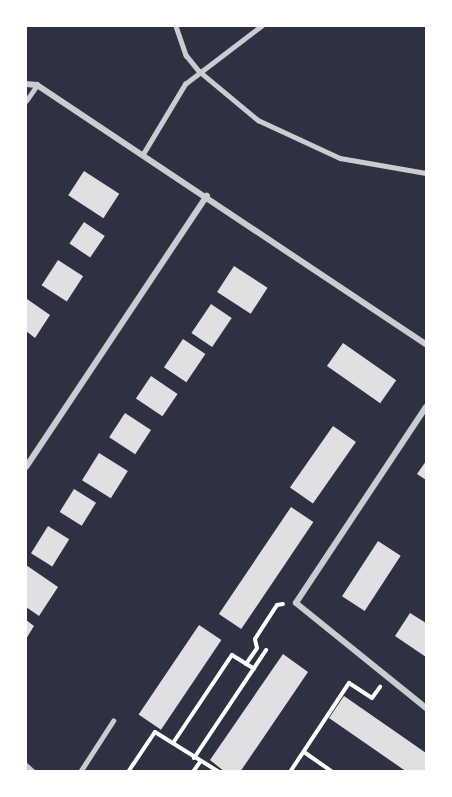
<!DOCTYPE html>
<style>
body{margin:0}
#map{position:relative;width:452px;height:797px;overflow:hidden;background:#2d3142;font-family:Manrope,sans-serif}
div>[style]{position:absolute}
.building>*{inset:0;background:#e0e0e3;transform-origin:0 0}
.path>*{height:4px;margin:-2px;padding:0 2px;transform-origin:2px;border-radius:2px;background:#fff}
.service>*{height:4.5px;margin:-2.25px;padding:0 2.25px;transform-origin:2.25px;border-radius:2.25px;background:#caccd0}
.minor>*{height:6px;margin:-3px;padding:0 3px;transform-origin:3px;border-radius:3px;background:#caccd0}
span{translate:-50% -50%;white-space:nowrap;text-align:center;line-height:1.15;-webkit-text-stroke:4.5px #fff;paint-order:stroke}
.frame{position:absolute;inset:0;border:27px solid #fff;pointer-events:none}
</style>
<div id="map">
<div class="building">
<i style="left:84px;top:171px;width:42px;height:29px;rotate:33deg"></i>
<i style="left:84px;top:222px;width:25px;height:26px;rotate:34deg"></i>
<i style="left:58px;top:260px;width:30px;height:30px;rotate:33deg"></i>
<i style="left:234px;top:266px;width:40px;height:31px;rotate:33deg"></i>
<i style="clip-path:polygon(27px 299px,50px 315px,35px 338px,26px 331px)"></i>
<i style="left:211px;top:304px;width:25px;height:35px;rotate:34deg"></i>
<i style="left:183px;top:339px;width:27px;height:34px;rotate:34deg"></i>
<i style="left:343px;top:343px;width:65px;height:28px;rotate:35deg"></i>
<i style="left:151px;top:376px;width:32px;height:27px;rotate:34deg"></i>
<i style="left:125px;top:413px;width:31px;height:29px;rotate:33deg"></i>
<i style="left:333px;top:426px;width:28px;height:75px;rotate:35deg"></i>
<i style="left:99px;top:453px;width:34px;height:32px;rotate:32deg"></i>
<i style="clip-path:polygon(426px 461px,426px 480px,417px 474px)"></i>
<i style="left:74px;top:489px;width:26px;height:27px;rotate:32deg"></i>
<i style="left:291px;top:507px;width:27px;height:129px;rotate:34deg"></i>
<i style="left:48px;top:526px;width:25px;height:32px;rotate:32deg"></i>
<i style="left:378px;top:541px;width:27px;height:66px;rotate:33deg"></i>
<i style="clip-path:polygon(26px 565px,58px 587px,39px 616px,26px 607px)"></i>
<i style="clip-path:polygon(410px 613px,426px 623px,426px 657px,395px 636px)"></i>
<i style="clip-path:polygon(26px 620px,34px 626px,26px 639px)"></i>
<i style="left:199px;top:625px;width:27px;height:108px;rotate:34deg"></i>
<i style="clip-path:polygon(283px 654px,308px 672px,240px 772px,225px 772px,210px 760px)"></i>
<i style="clip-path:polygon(344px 696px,426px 753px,426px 772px,407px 772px,329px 718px)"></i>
</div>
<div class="path">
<i style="left:246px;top:664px;width:19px;rotate:-55deg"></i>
<i style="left:257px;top:648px;width:9px;rotate:-103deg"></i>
<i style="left:255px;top:639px;width:40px;rotate:-57.1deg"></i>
<i style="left:277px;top:605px;width:6px;rotate:-9deg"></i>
<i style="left:173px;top:743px;width:106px;rotate:-56.2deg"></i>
<i style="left:232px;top:655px;width:26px;rotate:32deg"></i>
<i style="left:304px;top:752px;width:35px;rotate:35deg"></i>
<i style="left:194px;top:758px;width:130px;rotate:-56.3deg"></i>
<i style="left:128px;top:772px;width:48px;rotate:-56deg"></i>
<i style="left:155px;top:732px;width:75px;rotate:32deg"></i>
<i style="left:193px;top:772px;width:12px;rotate:-55deg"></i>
<i style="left:290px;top:772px;width:107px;rotate:-56.5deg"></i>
<i style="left:349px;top:683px;width:27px;rotate:33deg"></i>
<i style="left:372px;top:698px;width:14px;rotate:-54deg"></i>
</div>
<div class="service">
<i style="left:176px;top:26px;width:31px;rotate:71deg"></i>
<i style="left:186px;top:55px;width:21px;rotate:51deg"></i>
<i style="left:199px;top:71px;width:77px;rotate:39.7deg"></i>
<i style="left:258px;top:120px;width:90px;rotate:24.9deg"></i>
<i style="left:340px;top:158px;width:87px;rotate:9.9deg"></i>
<i style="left:26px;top:101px;width:19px;rotate:-55deg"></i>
<i style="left:143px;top:154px;width:82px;rotate:-59deg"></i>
<i style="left:185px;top:84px;width:96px;rotate:-37.3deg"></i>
<i style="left:80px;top:772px;width:61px;rotate:-57.1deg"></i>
</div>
<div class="minor">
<i style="left:26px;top:84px;width:11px;rotate:5deg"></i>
<i style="left:37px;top:85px;width:467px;rotate:33.7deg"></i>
<i style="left:426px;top:407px;width:235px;rotate:123.6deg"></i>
<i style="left:296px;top:603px;width:167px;rotate:38.9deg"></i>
<i style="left:26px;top:467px;width:326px;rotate:-56.3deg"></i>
<i style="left:26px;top:766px;width:9px;rotate:41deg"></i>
</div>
<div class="frame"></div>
</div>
